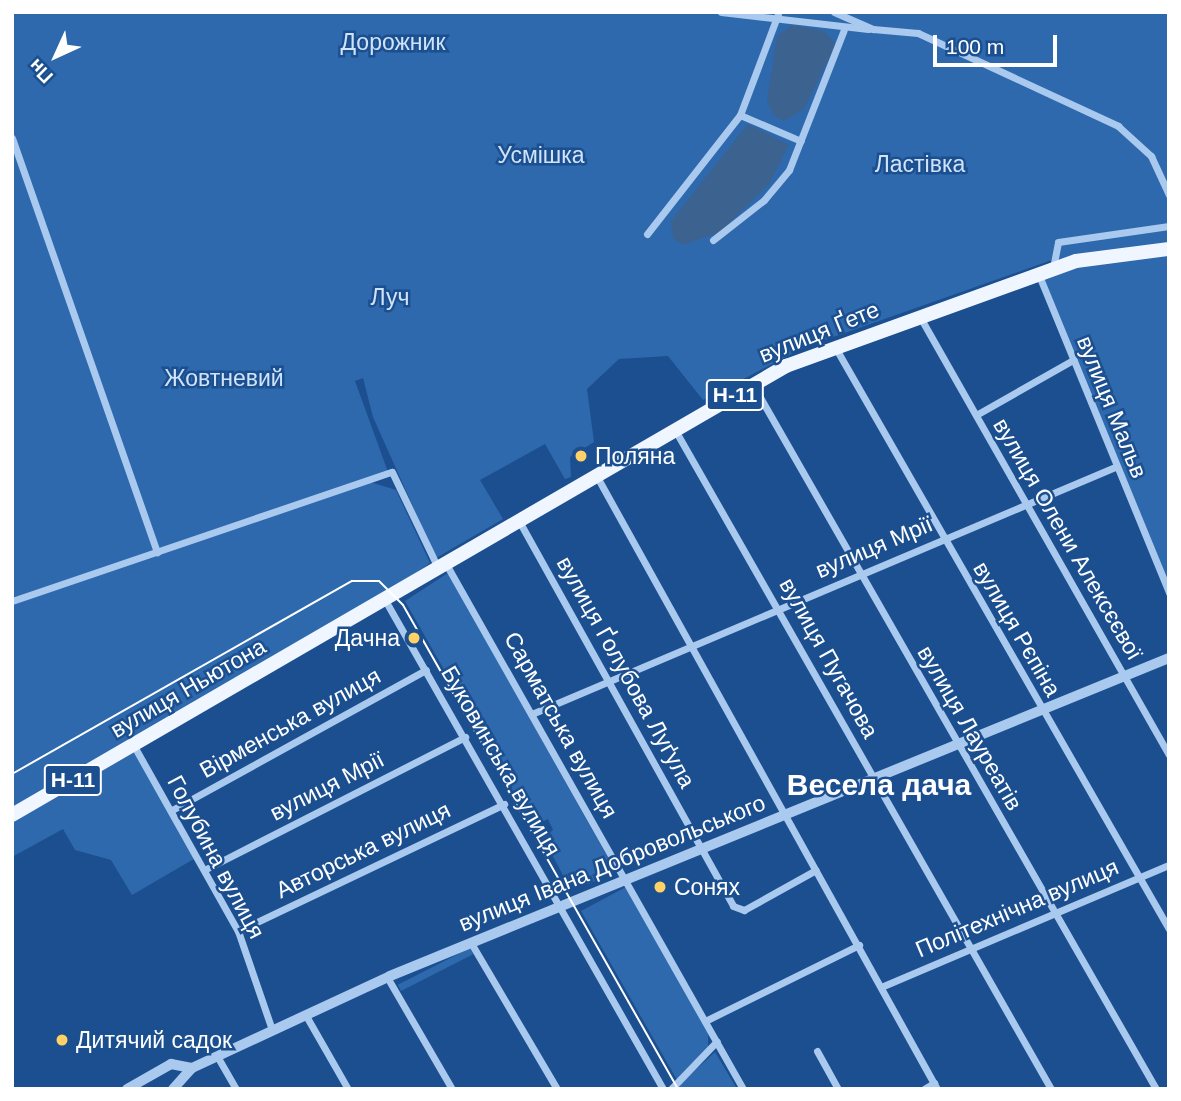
<!DOCTYPE html>
<meta charset="utf-8">
<style>
body{margin:0}
#map{position:relative;width:1181px;height:1101px;overflow:hidden;background:#1b4f8f;font-family:Arial,sans-serif}
div>[style]{position:absolute}
.green>*{inset:0;background:#2e69ad;transform-origin:0 0}
.water>*{inset:0;background:#3c6290}
.minor>*{height:7px;margin:-3.5px;padding:0 3.5px;transform-origin:3.5px;border-radius:3.5px;background:#a9c9ee}
.tertiary>*{height:10px;margin:-5px;padding:0 5px;transform-origin:5px;border-radius:5px;background:#a9c9ee}
.primary>*{height:14px;margin:-7px;padding:0 7px;transform-origin:7px;border-radius:7px;background:#f0f6ff}
.tram>*{height:2px;margin:-1px;padding:0 1px;transform-origin:1px;border-radius:1px;background:#fff}
.dots>*{width:19px;height:19px;translate:-50% -50%;box-sizing:border-box;border:4px solid #1b4f8f;border-radius:50%}
span{translate:-50% -50%;white-space:nowrap;text-align:center;line-height:1.15;-webkit-text-stroke:5px #1b4f8f;paint-order:stroke}
.shield-label span{padding:2px 5px;background:#1b4f8f;border:2px solid;border-radius:5px;-webkit-text-stroke-width:0}
.shield-label{font-size:21px;color:#fff;font-weight:700}
.park-label{font-size:23px;color:#cfe3fa}
.street-label{font-size:23px;color:#fff}
.poi-label{font-size:23px;color:#fff}
.left{translate:0 -50%;text-align:left}
.right{translate:-100% -50%;text-align:right}
.district-label{font-size:30px;color:#fff;font-weight:700}
.frame{position:absolute;inset:0;border:14px solid #fff;pointer-events:none}
.north{position:absolute;left:21px;top:21px;width:70px;height:70px;-webkit-text-stroke:5px #1b4f8f;paint-order:stroke;rotate:225deg;font-size:19px;font-weight:700;line-height:28px;text-align:center;color:#fff}
.north::after{content:'';display:block;margin:auto;width:24px;height:32px;background:#fff;clip-path:polygon(50% 0,100% 100%,50% 72%,0 100%)}
.scale{position:absolute;left:933px;top:35px;width:124px;height:32px;box-sizing:border-box;border:4px solid #fff;border-top:0;padding-left:9px;font-size:21px;line-height:24px;white-space:nowrap;color:#fff;-webkit-text-stroke:5px #1b4f8f;paint-order:stroke}
</style>
<div id="map">
<div class="green">
<i style="clip-path:polygon(12px 12px,1169px 12px,1169px 593px,1038px 273px,1053px 268px,1052px 260px,805px 347px,703px 400px,668px 356px,619px 359px,587px 389px,594px 442px,570px 457px,571px 477px,565px 479px,545px 444px,480px 480px,503px 519px,436px 558px,373px 417px,363px 378px,355px 381px,388px 472px,367px 481px,396px 490px,430px 563px,382px 597px,12px 809px)"></i>
<i style="clip-path:polygon(448px 573px,612px 865px,608px 874px,589px 884px,564px 877px,543px 838px,553px 830px,548px 819px,533px 826px,405px 601px)"></i>
<i style="clip-path:polygon(136px 749px,199px 856px,132px 895px,111px 860px,75px 850px,63px 829px,12px 857px,12px 820px)"></i>
<i style="clip-path:polygon(626px 887px,708px 1034px,708px 1049px,677px 1080px,581px 911px)"></i>
<i style="left:470px;top:948px;width:7px;height:81px;rotate:63deg"></i>
<i style="clip-path:polygon(715px 1052px,737px 1089px,681px 1089px,679px 1085px)"></i>
</div>
<div class="water">
<i style="clip-path:polygon(792px 25px,824px 31px,836px 44px,804px 109px,784px 121px,773px 115px,767px 100px,777px 36px)"></i>
<i style="clip-path:polygon(748px 124px,789px 145px,769px 184px,720px 232px,683px 245px,673px 238px,671px 221px)"></i>
</div>
<div class="minor">
<i style="left:721px;top:12px;width:148px;rotate:6.6deg"></i>
<i style="left:834px;top:12px;width:43px;rotate:23.6deg"></i>
<i style="left:873px;top:29px;width:45px;rotate:5.1deg"></i>
<i style="left:918px;top:33px;width:221px;rotate:24.9deg"></i>
<i style="left:1118px;top:126px;width:45px;rotate:42.3deg"></i>
<i style="left:1151px;top:156px;width:43px;rotate:65.2deg"></i>
<i style="left:778px;top:14px;width:108px;rotate:110.6deg"></i>
<i style="left:740px;top:115px;width:66px;rotate:23.1deg"></i>
<i style="left:12px;top:138px;width:439px;rotate:70.7deg"></i>
<i style="left:647px;top:234px;width:151px;rotate:-52deg"></i>
<i style="left:713px;top:240px;width:65px;rotate:-38.1deg"></i>
<i style="left:764px;top:200px;width:39px;rotate:-50deg"></i>
<i style="left:789px;top:170px;width:150px;rotate:-68.6deg"></i>
<i style="left:1053px;top:268px;width:26px;rotate:-79deg"></i>
<i style="left:1058px;top:242px;width:112px;rotate:-8.2deg"></i>
<i style="left:1038px;top:273px;width:346px;rotate:67.7deg"></i>
<i style="left:920px;top:317px;width:504px;rotate:60.38deg"></i>
<i style="left:835px;top:347px;width:671px;rotate:60.15deg"></i>
<i style="left:753px;top:385px;width:811px;rotate:60.21deg"></i>
<i style="left:976px;top:415px;width:112px;rotate:-29.6deg"></i>
<i style="left:675px;top:430px;width:759px;rotate:60.29deg"></i>
<i style="left:596px;top:475px;width:702px;rotate:60.95deg"></i>
<i style="left:519px;top:521px;width:440px;rotate:60.9deg"></i>
<i style="left:733px;top:906px;width:12px;rotate:20deg"></i>
<i style="left:744px;top:910px;width:82px;rotate:-29.1deg"></i>
<i style="left:446px;top:564px;width:603px;rotate:60.5deg"></i>
<i style="left:385px;top:600px;width:562px;rotate:60.38deg"></i>
<i style="left:12px;top:601px;width:401px;rotate:-18.8deg"></i>
<i style="left:392px;top:472px;width:106px;rotate:64.4deg"></i>
<i style="left:534px;top:713px;width:631px;rotate:-22.95deg"></i>
<i style="left:134px;top:746px;width:212px;rotate:60.7deg"></i>
<i style="left:238px;top:931px;width:102px;rotate:71deg"></i>
<i style="left:172px;top:810px;width:290px;rotate:-28.9deg"></i>
<i style="left:206px;top:869px;width:291px;rotate:-27deg"></i>
<i style="left:238px;top:931px;width:295px;rotate:-25.5deg"></i>
<i style="left:471px;top:943px;width:169px;rotate:59.5deg"></i>
<i style="left:387px;top:977px;width:129px;rotate:59.9deg"></i>
<i style="left:881px;top:987px;width:313px;rotate:-23deg"></i>
<i style="left:305px;top:1014px;width:86px;rotate:60.2deg"></i>
<i style="left:705px;top:1021px;width:172px;rotate:-26.3deg"></i>
<i style="left:817px;top:1051px;width:43px;rotate:61.1deg"></i>
<i style="left:217px;top:1056px;width:38px;rotate:60deg"></i>
<i style="left:671px;top:1089px;width:66px;rotate:-46.2deg"></i>
<i style="left:924px;top:1089px;width:12px;rotate:-31deg"></i>
</div>
<div class="tertiary">
<i style="left:192px;top:1068px;width:218px;rotate:-24.9deg"></i>
<i style="left:390px;top:976px;width:841px;rotate:-22.21deg"></i>
<i style="left:127px;top:1089px;width:51px;rotate:-29.6deg"></i>
<i style="left:171px;top:1064px;width:21px;rotate:11deg"></i>
<i style="left:173px;top:1089px;width:28px;rotate:-48deg"></i>
</div>
<div class="primary">
<i style="left:12px;top:815px;width:895px;rotate:-30.12deg"></i>
<i style="left:786px;top:366px;width:308px;rotate:-19.9deg"></i>
<i style="left:1076px;top:261px;width:94px;rotate:-7.4deg"></i>
</div>
<div class="tram">
<i style="left:12px;top:774px;width:391px;rotate:-29.6deg"></i>
<i style="left:352px;top:581px;width:27px"></i>
<i style="left:379px;top:581px;width:34px;rotate:45deg"></i>
<i style="left:403px;top:605px;width:557px;rotate:60.4deg"></i>
</div>
<div class="dots">
<i style="left:581px;top:456px;background:#ffd166"></i>
<i style="left:414px;top:638px;background:#ffd166"></i>
<i style="left:660px;top:887px;background:#ffd166"></i>
<i style="left:62px;top:1040px;background:#ffd166"></i>
</div>
<div class="shield-label">
<span style="left:735px;top:395px">Н-11</span>
<span style="left:73px;top:780px">Н-11</span>
</div>
<div class="park-label">
<span style="left:393px;top:42px">Дорожник</span>
<span style="left:541px;top:155px">Усмішка</span>
<span style="left:920px;top:164px">Ластівка</span>
<span style="left:390px;top:297px">Луч</span>
<span style="left:224px;top:378px">Жовтневий</span>
</div>
<div class="street-label">
<span style="left:819px;top:332px;rotate:-22deg">вулиця Ґете</span>
<span style="left:1112px;top:407px;rotate:68deg">вулиця Мальв</span>
<span style="left:1068px;top:539px;rotate:60deg">вулиця Олени Алексєєвої</span>
<span style="left:874px;top:547px;rotate:-23deg">вулиця Мрії</span>
<span style="left:1017px;top:629px;rotate:60deg">вулиця Рєпіна</span>
<span style="left:829px;top:658px;rotate:61deg">вулиця Пугачова</span>
<span style="left:626px;top:672px;rotate:61deg">вулиця Ґолубова Луґула</span>
<span style="left:188px;top:688px;rotate:-30deg">вулиця Ньютона</span>
<span style="left:290px;top:723px;rotate:-29deg">Вірменська вулиця</span>
<span style="left:561px;top:725px;rotate:61deg">Сарматська вулиця</span>
<span style="left:970px;top:728px;rotate:60deg">вулиця Лауреатів</span>
<span style="left:501px;top:761px;rotate:60deg">Буковинська вулиця</span>
<span style="left:327px;top:786px;rotate:-27deg">вулиця Мрії</span>
<span style="left:363px;top:850px;rotate:-26deg">Авторська вулиця</span>
<span style="left:216px;top:857px;rotate:62deg">Голубина вулиця</span>
<span style="left:612px;top:863px;rotate:-22deg">вулиця Івана Добровольського</span>
<span style="left:1017px;top:908px;rotate:-23deg">Політехнічна вулиця</span>
</div>
<div class="poi-label">
<span class="left" style="left:595px;top:456px">Поляна</span>
<span class="right" style="left:400px;top:638px">Дачна</span>
<span class="left" style="left:674px;top:887px">Сонях</span>
<span class="left" style="left:76px;top:1040px">Дитячий садок</span>
</div>
<div class="district-label">
<span style="left:879px;top:785px">Весела дача</span>
</div>
<div class="frame"></div>
<div class="north">Пн</div>
<div class="scale">100 m</div>
</div>
